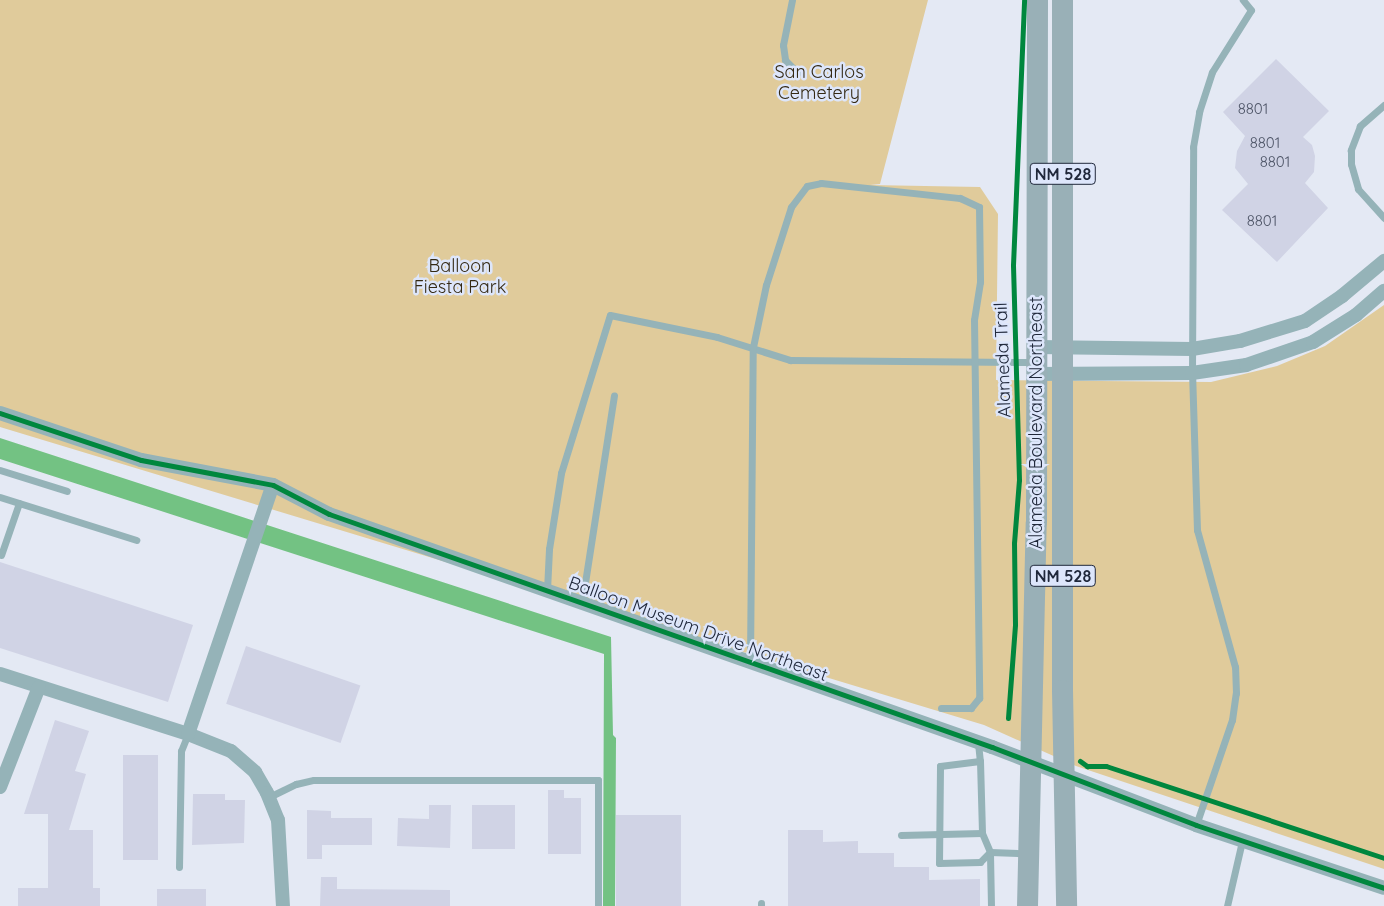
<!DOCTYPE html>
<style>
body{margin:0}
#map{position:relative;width:1384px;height:906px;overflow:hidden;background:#e4e9f4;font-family:Quicksand,sans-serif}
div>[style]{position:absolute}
.green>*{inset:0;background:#e0cb9b}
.water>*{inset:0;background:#73c283}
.building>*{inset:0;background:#d0d3e5;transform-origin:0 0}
.service>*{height:7px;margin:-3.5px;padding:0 3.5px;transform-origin:3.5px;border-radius:3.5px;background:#95b3b8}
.minor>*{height:14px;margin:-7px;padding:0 7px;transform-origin:7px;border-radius:7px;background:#95b3b8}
.primary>*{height:21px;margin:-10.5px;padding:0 10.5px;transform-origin:10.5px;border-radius:10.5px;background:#99b0b7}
.cycleway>*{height:5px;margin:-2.5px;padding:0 2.5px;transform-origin:2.5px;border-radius:2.5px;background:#00873e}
span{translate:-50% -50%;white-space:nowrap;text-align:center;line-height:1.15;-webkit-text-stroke:5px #dde6fb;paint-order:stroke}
.number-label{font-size:15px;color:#4d5466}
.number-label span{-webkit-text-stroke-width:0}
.shield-label span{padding:1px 4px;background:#dde6fb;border:1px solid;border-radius:4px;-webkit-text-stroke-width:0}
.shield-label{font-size:16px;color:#20283b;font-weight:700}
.park-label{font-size:18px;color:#342913}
.street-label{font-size:18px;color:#20283b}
</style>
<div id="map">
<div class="green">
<i style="clip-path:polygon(0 0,928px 0,880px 184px,870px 185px,980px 187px,998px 214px,996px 380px,1211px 382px,1277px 366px,1325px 346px,1384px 305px,1384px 869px,1076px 766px,984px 725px,0 427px)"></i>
</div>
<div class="water">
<i style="clip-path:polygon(0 438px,611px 637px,613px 735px,616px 738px,615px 906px,603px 906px,604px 654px,0 459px)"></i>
</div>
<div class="building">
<i style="clip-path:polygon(1276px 59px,1329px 111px,1303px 137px,1312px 145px,1315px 156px,1314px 172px,1305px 183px,1328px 208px,1277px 262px,1222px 210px,1248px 184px,1235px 168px,1237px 151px,1245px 136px,1223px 112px)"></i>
<i style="clip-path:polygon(0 562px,193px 625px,168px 702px,0 648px)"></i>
<i style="left:246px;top:646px;width:121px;height:61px;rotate:19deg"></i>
<i style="clip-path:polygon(55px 720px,89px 731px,75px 771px,86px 774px,69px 830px,93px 830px,93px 888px,100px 888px,100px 906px,18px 906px,18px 888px,48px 888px,48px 814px,24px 814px)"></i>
<i style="left:123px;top:755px;width:35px;height:105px"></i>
<i style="clip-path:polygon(548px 790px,564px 790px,564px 798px,581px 798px,581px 854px,548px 854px)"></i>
<i style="clip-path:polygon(193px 794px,225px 794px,225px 800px,245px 800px,244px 843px,192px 845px)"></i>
<i style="clip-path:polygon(429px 805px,451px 805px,450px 848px,397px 846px,398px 818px,429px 819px)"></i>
<i style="left:472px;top:805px;width:43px;height:44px"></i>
<i style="clip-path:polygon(307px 810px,331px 811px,331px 818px,372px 818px,372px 845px,322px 845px,322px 859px,307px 859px)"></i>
<i style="left:616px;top:815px;width:65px;height:91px"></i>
<i style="clip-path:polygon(788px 830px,823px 830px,823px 842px,858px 841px,858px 853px,894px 853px,894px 867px,929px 867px,929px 880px,980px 879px,980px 906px,788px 906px)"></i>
<i style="clip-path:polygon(321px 877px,337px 877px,337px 889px,450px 890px,450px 906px,320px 906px)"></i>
<i style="left:157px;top:889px;width:49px;height:17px"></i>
</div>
<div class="service">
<i style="left:792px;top:0;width:46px;rotate:101.3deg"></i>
<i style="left:783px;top:45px;width:15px;rotate:82deg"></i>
<i style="left:785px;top:60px;width:18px;rotate:45deg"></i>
<i style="left:1384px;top:105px;width:32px;rotate:139deg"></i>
<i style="left:1360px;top:126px;width:26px;rotate:111deg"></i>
<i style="left:1351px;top:150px;width:14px;rotate:90deg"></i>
<i style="left:1351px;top:164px;width:26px;rotate:74deg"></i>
<i style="left:1358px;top:189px;width:39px;rotate:48deg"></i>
<i style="left:0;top:470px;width:70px;rotate:17.4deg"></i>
<i style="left:0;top:497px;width:143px;rotate:17.5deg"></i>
<i style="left:1px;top:555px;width:55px;rotate:-70.9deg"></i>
<i style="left:547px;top:590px;width:41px;rotate:-87.2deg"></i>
<i style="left:549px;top:549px;width:77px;rotate:-81deg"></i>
<i style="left:561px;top:473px;width:165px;rotate:-72.8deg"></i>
<i style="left:610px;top:315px;width:109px;rotate:11.6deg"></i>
<i style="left:717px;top:337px;width:77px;rotate:17.5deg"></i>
<i style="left:790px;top:360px;width:243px;rotate:0.5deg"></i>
<i style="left:582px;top:602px;width:209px;rotate:-81.2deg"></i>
<i style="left:750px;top:662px;width:315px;rotate:-89.5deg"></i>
<i style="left:753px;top:347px;width:63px;rotate:-78.2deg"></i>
<i style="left:766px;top:285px;width:82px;rotate:-72.2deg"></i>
<i style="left:791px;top:207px;width:26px;rotate:-53deg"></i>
<i style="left:807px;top:186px;width:14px;rotate:-12deg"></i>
<i style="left:821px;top:183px;width:140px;rotate:6.2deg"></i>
<i style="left:960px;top:198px;width:21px;rotate:25deg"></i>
<i style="left:979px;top:207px;width:75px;rotate:89.2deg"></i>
<i style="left:980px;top:282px;width:38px;rotate:99deg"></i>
<i style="left:974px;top:320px;width:378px;rotate:89.2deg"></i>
<i style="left:979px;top:698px;width:13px;rotate:129deg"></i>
<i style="left:971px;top:708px;width:30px;rotate:180deg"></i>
<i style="left:978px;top:743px;width:18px;rotate:84deg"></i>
<i style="left:980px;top:761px;width:72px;rotate:88.4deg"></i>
<i style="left:982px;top:833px;width:21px;rotate:67deg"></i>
<i style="left:990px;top:852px;width:14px;rotate:135deg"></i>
<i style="left:980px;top:862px;width:41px;rotate:178.6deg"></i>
<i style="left:939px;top:863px;width:97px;rotate:-89.4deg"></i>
<i style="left:940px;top:766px;width:40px;rotate:-7.1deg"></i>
<i style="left:269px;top:797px;width:30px;rotate:-26deg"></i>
<i style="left:296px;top:784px;width:18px;rotate:-13deg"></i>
<i style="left:314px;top:780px;width:284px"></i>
<i style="left:598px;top:780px;width:126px;rotate:90deg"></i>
<i style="left:1196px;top:825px;width:111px;rotate:-71.1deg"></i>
<i style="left:1232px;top:720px;width:27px;rotate:-82deg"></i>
<i style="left:1236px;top:693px;width:26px;rotate:-92deg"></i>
<i style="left:1235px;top:667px;width:142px;rotate:-105.5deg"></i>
<i style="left:1197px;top:530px;width:157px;rotate:-91.8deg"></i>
<i style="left:1192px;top:373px;width:226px;rotate:-89.7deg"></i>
<i style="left:1193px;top:147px;width:36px;rotate:-80deg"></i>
<i style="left:1199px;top:112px;width:42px;rotate:-72deg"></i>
<i style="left:1212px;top:72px;width:73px;rotate:-57.8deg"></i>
<i style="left:1251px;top:10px;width:13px;rotate:-129deg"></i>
<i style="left:901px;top:835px;width:81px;rotate:-1.4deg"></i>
<i style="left:179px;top:867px;width:116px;rotate:-89deg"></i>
<i style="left:181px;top:751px;width:18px;rotate:-68deg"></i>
<i style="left:761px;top:906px;width:3px;rotate:-90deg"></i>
<i style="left:991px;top:906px;width:54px;rotate:-91.1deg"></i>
<i style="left:990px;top:852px;width:36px;rotate:2deg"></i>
<i style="left:1227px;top:906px;width:67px;rotate:-77deg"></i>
</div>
<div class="minor">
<i style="left:1036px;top:347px;width:156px;rotate:0.7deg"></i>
<i style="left:1192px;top:349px;width:49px;rotate:-9.5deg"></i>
<i style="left:1240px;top:341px;width:68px;rotate:-17.1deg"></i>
<i style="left:1305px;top:321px;width:45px;rotate:-34deg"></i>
<i style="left:1342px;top:296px;width:55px;rotate:-39.8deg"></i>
<i style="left:1036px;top:374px;width:156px;rotate:-0.4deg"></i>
<i style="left:1192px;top:373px;width:55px;rotate:-8.4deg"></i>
<i style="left:1246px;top:365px;width:71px;rotate:-18.9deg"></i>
<i style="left:1313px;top:342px;width:51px;rotate:-32.1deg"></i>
<i style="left:1356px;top:315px;width:37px;rotate:-41deg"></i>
<i style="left:0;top:413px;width:149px;rotate:18.4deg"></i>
<i style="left:141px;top:460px;width:134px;rotate:10.7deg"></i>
<i style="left:273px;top:485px;width:63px;rotate:27.4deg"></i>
<i style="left:329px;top:514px;width:703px;rotate:19.36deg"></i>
<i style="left:992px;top:747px;width:218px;rotate:20.9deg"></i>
<i style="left:1196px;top:825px;width:198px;rotate:18.5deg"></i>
<i style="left:0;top:674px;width:197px;rotate:17.7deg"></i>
<i style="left:188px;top:734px;width:46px;rotate:21.6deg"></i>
<i style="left:231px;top:751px;width:32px;rotate:41deg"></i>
<i style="left:255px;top:772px;width:24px;rotate:60deg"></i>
<i style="left:267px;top:793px;width:29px;rotate:68deg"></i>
<i style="left:278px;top:820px;width:86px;rotate:86.7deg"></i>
<i style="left:188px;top:734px;width:263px;rotate:-71.2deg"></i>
<i style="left:0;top:787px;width:107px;rotate:-68.7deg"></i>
</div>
<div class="primary">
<i style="left:1062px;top:0;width:690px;rotate:90deg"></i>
<i style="left:1062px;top:690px;width:216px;rotate:88.9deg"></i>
<i style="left:1027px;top:906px;width:384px;rotate:-88.7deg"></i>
<i style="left:1036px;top:522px;width:522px;rotate:-89.89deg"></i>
</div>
<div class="cycleway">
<i style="left:0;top:413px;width:149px;rotate:18.4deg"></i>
<i style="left:141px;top:460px;width:134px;rotate:10.7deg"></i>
<i style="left:273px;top:485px;width:63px;rotate:27.4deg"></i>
<i style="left:329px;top:514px;width:703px;rotate:19.36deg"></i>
<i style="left:992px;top:747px;width:218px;rotate:20.9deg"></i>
<i style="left:1196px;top:825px;width:198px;rotate:18.5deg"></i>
<i style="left:1008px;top:718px;width:94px;rotate:-85.7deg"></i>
<i style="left:1015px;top:624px;width:81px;rotate:-90.7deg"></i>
<i style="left:1014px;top:543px;width:63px;rotate:-85.5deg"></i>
<i style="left:1019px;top:480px;width:215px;rotate:-91.6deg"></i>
<i style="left:1013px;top:265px;width:265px;rotate:-87.6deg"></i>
<i style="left:1080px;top:761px;width:9px;rotate:36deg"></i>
<i style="left:1087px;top:766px;width:19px"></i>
<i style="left:1106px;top:766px;width:293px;rotate:18.3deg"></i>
</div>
<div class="number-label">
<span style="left:1253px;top:109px">8801</span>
<span style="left:1265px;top:143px">8801</span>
<span style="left:1275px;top:162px">8801</span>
<span style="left:1262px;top:221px">8801</span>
</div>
<div class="shield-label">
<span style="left:1063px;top:174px">NM 528</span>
<span style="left:1063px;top:576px">NM 528</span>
</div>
<div class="park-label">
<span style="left:819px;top:83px">San Carlos<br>Cemetery</span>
<span style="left:460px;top:277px">Balloon<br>Fiesta Park</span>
</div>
<div class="street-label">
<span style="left:1003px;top:360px;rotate:-92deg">Alameda Trail</span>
<span style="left:1036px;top:423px;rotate:-90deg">Alameda Boulevard Northeast</span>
<span style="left:698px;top:629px;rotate:20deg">Balloon Museum Drive Northeast</span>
</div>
</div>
